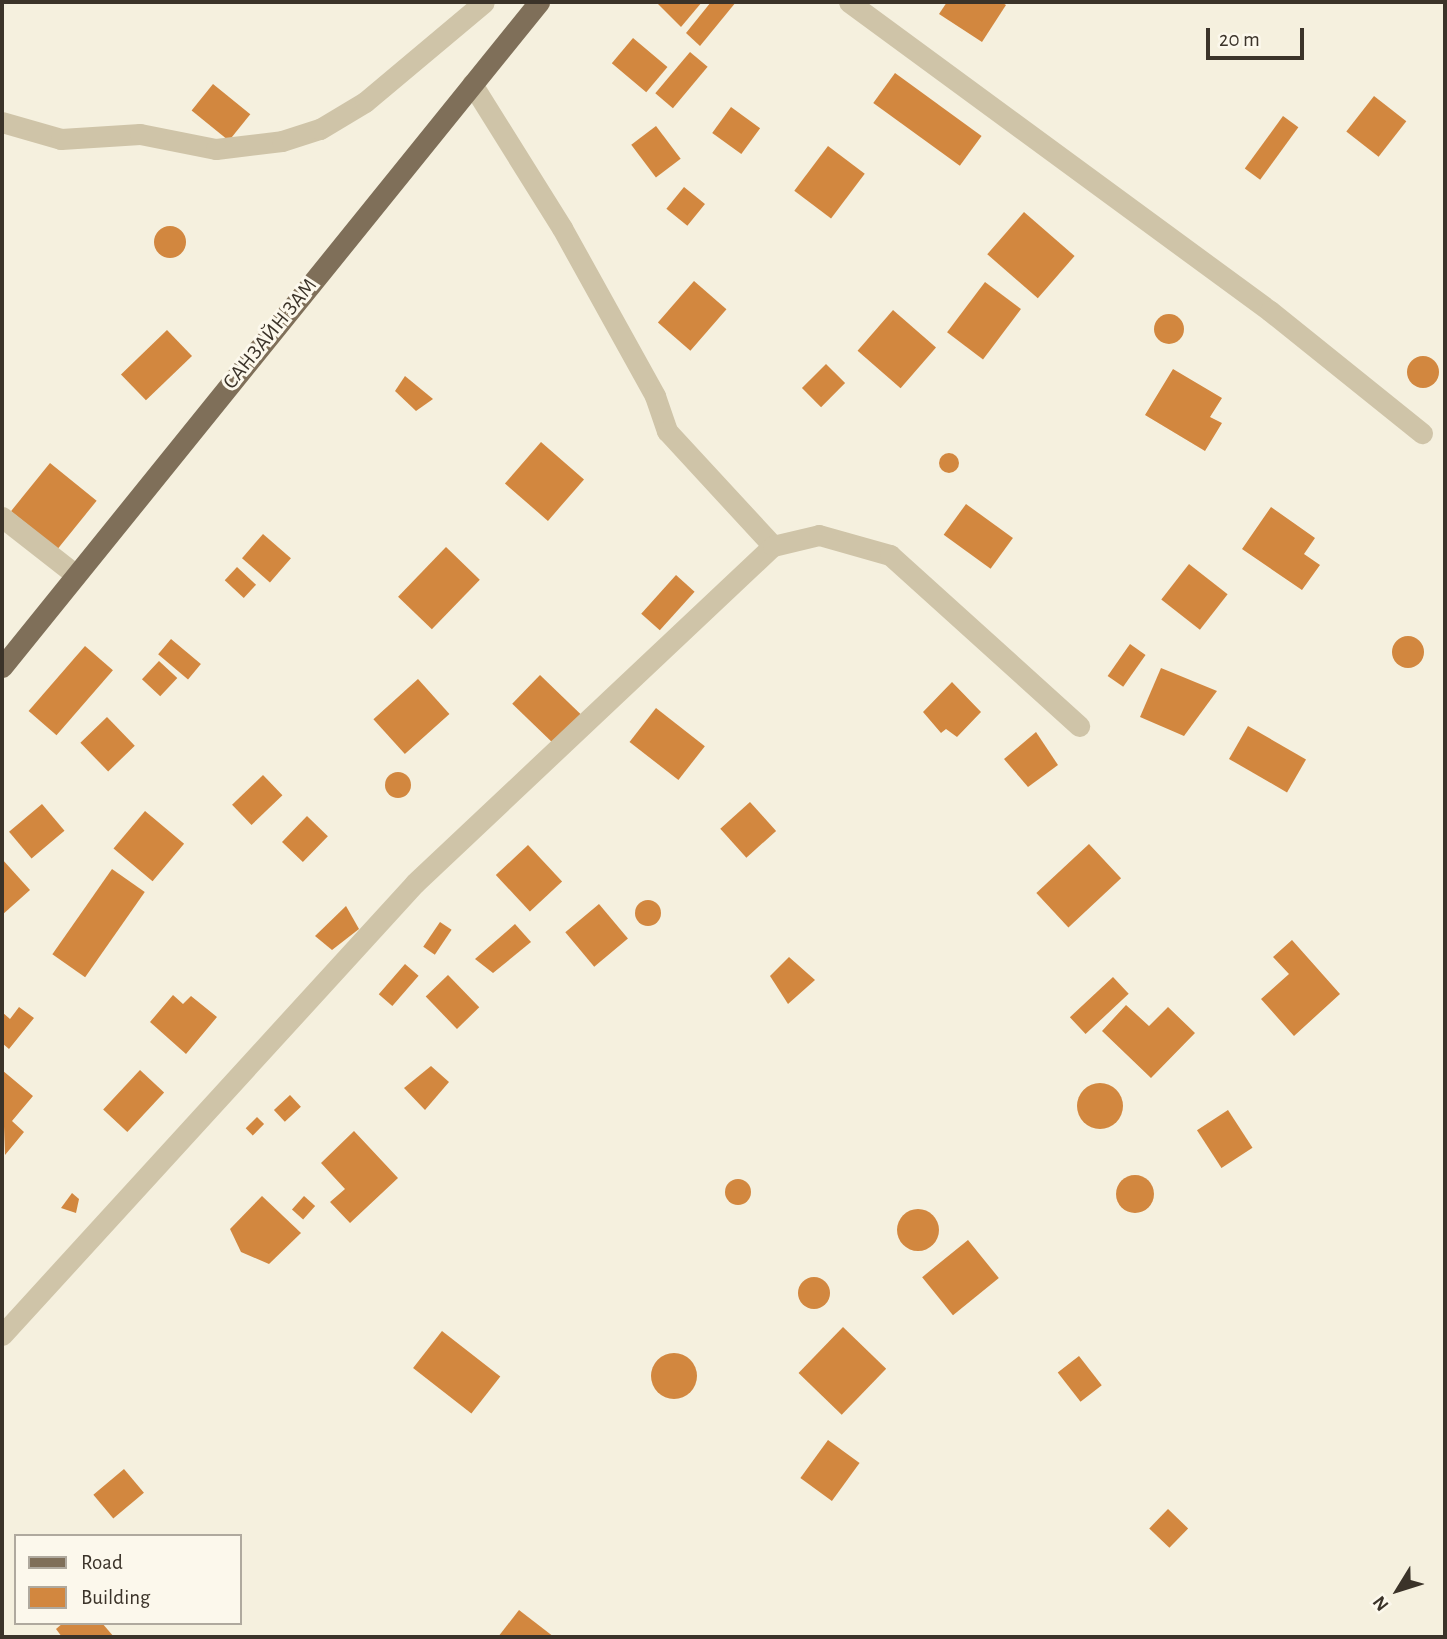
<!DOCTYPE html>
<meta charset="utf-8">
<style>
body{margin:0}
#map{position:relative;width:1447px;height:1639px;overflow:hidden;background:#f5f0de;font-family:"Alegreya Sans",sans-serif}
div>[style]{position:absolute}
.building>*{inset:0;background:#d2873f;transform-origin:0 0}
.round{border-radius:50%}
.minor>*{height:21px;margin:-10.5px;padding:0 10.5px;transform-origin:10.5px;border-radius:10.5px;background:#cfc4a8}
.major>*{height:21px;margin:-10.5px;padding:0 10.5px;transform-origin:10.5px;border-radius:10.5px;background:#7f6f59}
span{translate:-50% -50%;white-space:nowrap;text-align:center;line-height:1.15;-webkit-text-stroke:6px #fcf8ec;paint-order:stroke}
.street-label{font-size:21px;color:#3b3329}
.frame{position:absolute;inset:0;border:4px solid #3b3329;pointer-events:none}
.legend{position:absolute;left:14px;top:1534px;width:228px;height:91px;box-sizing:border-box;background:#fcf8ec;border:2px solid #afa99e;margin:0;padding:9px 12px;list-style:none;font-size:21px;color:#3b3329}
.legend li{display:flex;align-items:center;gap:14px;height:35px}
.legend b{width:35px;border:2px solid #afa99e}
.north{position:absolute;left:1363px;top:1555px;width:70px;height:70px;-webkit-text-stroke:5px #fcf8ec;paint-order:stroke;rotate:232deg;font-size:19px;font-weight:700;line-height:28px;text-align:center;color:#3b3329}
.north::after{content:'';display:block;margin:auto;width:24px;height:32px;background:#3b3329;clip-path:polygon(50% 0,100% 100%,50% 72%,0 100%)}
.scale{position:absolute;left:1206px;top:28px;width:98px;height:32px;box-sizing:border-box;border:4px solid #3b3329;border-top:0;padding-left:9px;font-size:21px;line-height:24px;white-space:nowrap;color:#3b3329;-webkit-text-stroke:5px #fcf8ec;paint-order:stroke}
</style>
<div id="map">
<div class="building">
<i style="clip-path:polygon(656px 2px,702px 2px,681px 27px)"></i>
<i style="clip-path:polygon(711px 2px,736px 2px,700px 46px,686px 33px)"></i>
<i style="clip-path:polygon(947px 2px,1001px 2px,1006px 5px,982px 42px,939px 14px)"></i>
<i style="left:633px;top:38px;width:45px;height:33px;rotate:40deg"></i>
<i style="left:690px;top:52px;width:23px;height:54px;rotate:40deg"></i>
<i style="left:895px;top:73px;width:107px;height:37px;rotate:36deg"></i>
<i style="left:213px;top:84px;width:48px;height:34px;rotate:39deg"></i>
<i style="left:1374px;top:96px;width:41px;height:45px;rotate:38deg"></i>
<i style="left:731px;top:107px;width:36px;height:32px;rotate:36deg"></i>
<i style="left:1283px;top:116px;width:19px;height:65px;rotate:36deg"></i>
<i style="left:656px;top:126px;width:41px;height:31px;rotate:53deg"></i>
<i style="left:828px;top:146px;width:46px;height:56px;rotate:37deg"></i>
<i style="left:684px;top:187px;width:27px;height:28px;rotate:39deg"></i>
<i style="left:1024px;top:212px;width:67px;height:56px;rotate:41deg"></i>
<i class="round" style="left:154px;top:226px;width:32px;height:32px"></i>
<i style="left:694px;top:281px;width:43px;height:55px;rotate:41deg"></i>
<i style="left:985px;top:282px;width:45px;height:63px;rotate:37deg"></i>
<i style="left:893px;top:310px;width:57px;height:54px;rotate:41deg"></i>
<i class="round" style="left:1154px;top:314px;width:30px;height:30px"></i>
<i style="left:167px;top:330px;width:36px;height:64px;rotate:46deg"></i>
<i class="round" style="left:1407px;top:356px;width:32px;height:32px"></i>
<i style="left:826px;top:364px;width:27px;height:34px;rotate:45deg"></i>
<i style="clip-path:polygon(1173px 369px,1222px 398px,1210px 417px,1222px 423px,1205px 451px,1145px 415px)"></i>
<i style="clip-path:polygon(405px 376px,433px 399px,416px 411px,395px 391px)"></i>
<i style="left:541px;top:442px;width:57px;height:55px;rotate:41deg"></i>
<i class="round" style="left:939px;top:453px;width:20px;height:20px"></i>
<i style="left:50px;top:463px;width:60px;height:62px;rotate:39deg"></i>
<i style="left:966px;top:504px;width:58px;height:38px;rotate:36deg"></i>
<i style="clip-path:polygon(1271px 507px,1315px 538px,1304px 554px,1320px 565px,1302px 590px,1242px 549px)"></i>
<i style="left:263px;top:534px;width:37px;height:32px;rotate:41deg"></i>
<i style="left:446px;top:547px;width:47px;height:69px;rotate:44deg"></i>
<i style="left:1189px;top:564px;width:49px;height:45px;rotate:38deg"></i>
<i style="left:237px;top:567px;width:26px;height:18px;rotate:43deg"></i>
<i style="left:676px;top:575px;width:25px;height:52px;rotate:42deg"></i>
<i class="round" style="left:1392px;top:636px;width:32px;height:32px"></i>
<i style="left:171px;top:639px;width:39px;height:20px;rotate:40deg"></i>
<i style="left:1130px;top:644px;width:19px;height:39px;rotate:35deg"></i>
<i style="left:85px;top:646px;width:37px;height:86px;rotate:41deg"></i>
<i style="left:159px;top:661px;width:25px;height:25px;rotate:43deg"></i>
<i style="clip-path:polygon(1161px 668px,1217px 691px,1184px 736px,1140px 717px)"></i>
<i style="left:540px;top:675px;width:62px;height:40px;rotate:44deg"></i>
<i style="left:418px;top:679px;width:47px;height:60px;rotate:48deg"></i>
<i style="clip-path:polygon(952px 682px,981px 712px,957px 737px,946px 729px,941px 733px,923px 712px)"></i>
<i style="left:656px;top:708px;width:62px;height:43px;rotate:38deg"></i>
<i style="left:107px;top:717px;width:40px;height:37px;rotate:46deg"></i>
<i style="left:1248px;top:726px;width:67px;height:38px;rotate:30deg"></i>
<i style="clip-path:polygon(1036px 732px,1058px 765px,1028px 787px,1004px 759px)"></i>
<i class="round" style="left:385px;top:772px;width:26px;height:26px"></i>
<i style="left:263px;top:775px;width:28px;height:43px;rotate:46deg"></i>
<i style="left:750px;top:802px;width:39px;height:40px;rotate:48deg"></i>
<i style="left:42px;top:804px;width:35px;height:43px;rotate:50deg"></i>
<i style="left:145px;top:811px;width:51px;height:49px;rotate:40deg"></i>
<i style="left:307px;top:816px;width:29px;height:36px;rotate:44deg"></i>
<i style="left:1089px;top:844px;width:47px;height:72px;rotate:47deg"></i>
<i style="left:528px;top:845px;width:50px;height:44px;rotate:47deg"></i>
<i style="clip-path:polygon(2px 859px,30px 890px,2px 915px)"></i>
<i style="left:112px;top:869px;width:40px;height:104px;rotate:35deg"></i>
<i class="round" style="left:635px;top:900px;width:26px;height:26px"></i>
<i style="left:599px;top:904px;width:45px;height:44px;rotate:50deg"></i>
<i style="clip-path:polygon(346px 906px,359px 929px,332px 950px,315px 936px)"></i>
<i style="left:440px;top:922px;width:14px;height:30px;rotate:34deg"></i>
<i style="clip-path:polygon(515px 924px,531px 942px,493px 973px,475px 959px)"></i>
<i style="clip-path:polygon(1292px 940px,1340px 994px,1294px 1036px,1261px 999px,1289px 974px,1273px 957px)"></i>
<i style="clip-path:polygon(789px 957px,815px 980px,788px 1004px,770px 976px)"></i>
<i style="left:405px;top:964px;width:18px;height:40px;rotate:41deg"></i>
<i style="left:448px;top:975px;width:45px;height:31px;rotate:46deg"></i>
<i style="left:1113px;top:977px;width:23px;height:59px;rotate:47deg"></i>
<i style="clip-path:polygon(173px 995px,183px 1004px,191px 996px,217px 1017px,186px 1054px,150px 1022px)"></i>
<i style="clip-path:polygon(1126px 1005px,1149px 1026px,1168px 1007px,1195px 1033px,1151px 1078px,1102px 1031px)"></i>
<i style="clip-path:polygon(19px 1007px,34px 1018px,9px 1049px,2px 1043px,2px 1012px,10px 1019px)"></i>
<i style="clip-path:polygon(431px 1066px,449px 1082px,425px 1110px,404px 1088px)"></i>
<i style="clip-path:polygon(2px 1070px,33px 1096px,12px 1121px,24px 1132px,5px 1155px)"></i>
<i style="left:140px;top:1070px;width:33px;height:54px;rotate:43deg"></i>
<i class="round" style="left:1077px;top:1083px;width:46px;height:46px"></i>
<i style="left:290px;top:1095px;width:16px;height:22px;rotate:47deg"></i>
<i style="left:1228px;top:1110px;width:45px;height:37px;rotate:57deg"></i>
<i style="left:257px;top:1117px;width:10px;height:16px;rotate:45deg"></i>
<i style="clip-path:polygon(354px 1131px,398px 1178px,350px 1223px,330px 1202px,345px 1189px,321px 1163px)"></i>
<i class="round" style="left:1116px;top:1175px;width:38px;height:38px"></i>
<i class="round" style="left:725px;top:1179px;width:26px;height:26px"></i>
<i style="clip-path:polygon(72px 1193px,79px 1199px,76px 1213px,61px 1208px)"></i>
<i style="clip-path:polygon(262px 1196px,301px 1233px,269px 1264px,241px 1252px,230px 1229px)"></i>
<i style="left:304px;top:1196px;width:15px;height:18px;rotate:42deg"></i>
<i class="round" style="left:897px;top:1209px;width:42px;height:42px"></i>
<i style="left:968px;top:1240px;width:49px;height:59px;rotate:51deg"></i>
<i class="round" style="left:798px;top:1277px;width:32px;height:32px"></i>
<i style="left:843px;top:1327px;width:60px;height:64px;rotate:44deg"></i>
<i style="left:442px;top:1331px;width:74px;height:47px;rotate:38deg"></i>
<i class="round" style="left:651px;top:1353px;width:46px;height:46px"></i>
<i style="left:1079px;top:1356px;width:37px;height:27px;rotate:52deg"></i>
<i style="left:828px;top:1440px;width:39px;height:47px;rotate:36deg"></i>
<i style="left:124px;top:1469px;width:31px;height:40px;rotate:50deg"></i>
<i style="left:1168px;top:1509px;width:28px;height:27px;rotate:44deg"></i>
<i style="clip-path:polygon(519px 1610px,554px 1637px,498px 1637px)"></i>
<i style="clip-path:polygon(63px 1623px,102px 1623px,114px 1637px,62px 1637px,56px 1629px)"></i>
</div>
<div class="minor">
<i style="left:849px;top:2px;width:522px;rotate:36.28deg"></i>
<i style="left:1270px;top:311px;width:195px;rotate:38.8deg"></i>
<i style="left:472px;top:84px;width:170px;rotate:58deg"></i>
<i style="left:562px;top:228px;width:192px;rotate:61deg"></i>
<i style="left:655px;top:396px;width:37px;rotate:71deg"></i>
<i style="left:667px;top:431px;width:156px;rotate:47.3deg"></i>
<i style="left:2px;top:122px;width:61px;rotate:16.1deg"></i>
<i style="left:61px;top:139px;width:79px;rotate:-3.6deg"></i>
<i style="left:140px;top:134px;width:77px;rotate:11.2deg"></i>
<i style="left:216px;top:149px;width:66px;rotate:-6.9deg"></i>
<i style="left:282px;top:141px;width:40px;rotate:-18deg"></i>
<i style="left:320px;top:129px;width:52px;rotate:-31deg"></i>
<i style="left:365px;top:102px;width:155px;rotate:-40deg"></i>
<i style="left:2px;top:517px;width:94px;rotate:38.1deg"></i>
<i style="left:2px;top:1335px;width:612px;rotate:-47.58deg"></i>
<i style="left:415px;top:883px;width:492px;rotate:-43.3deg"></i>
<i style="left:773px;top:546px;width:47px;rotate:-13.4deg"></i>
<i style="left:819px;top:535px;width:74px;rotate:15.7deg"></i>
<i style="left:890px;top:555px;width:255px;rotate:42.1deg"></i>
</div>
<div class="major">
<i style="left:2px;top:667px;width:855px;rotate:-51.08deg"></i>
</div>
<div class="street-label">
<span style="left:270px;top:334px;rotate:-51deg">САНЗАЙН ЗАМ</span>
</div>
<div class="frame"></div>
<ul class="legend">
<li><b style="height:9px;background:#7f6f59"></b>Road</li>
<li><b style="height:19px;background:#d2873f"></b>Building</li>
</ul>
<div class="north">N</div>
<div class="scale">20 m</div>
</div>
